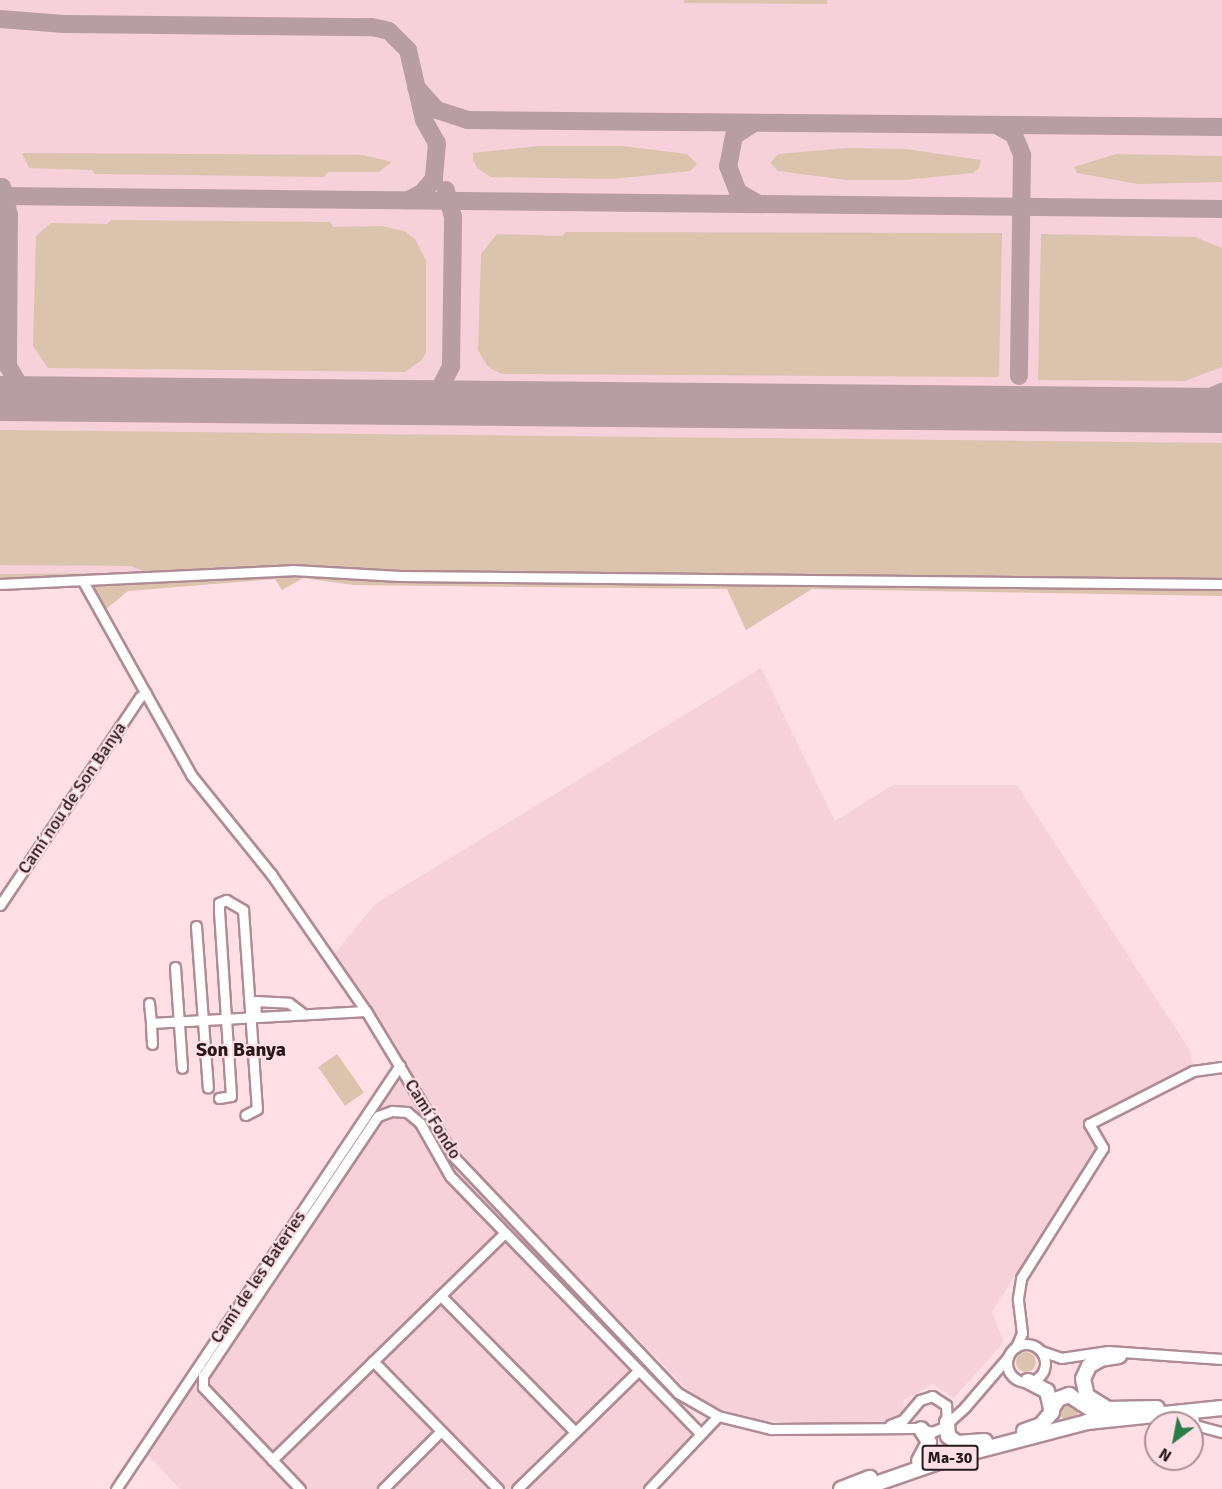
<!DOCTYPE html>
<meta charset="utf-8">
<style>
body{margin:0}
#map{position:relative;width:1222px;height:1489px;overflow:hidden;background:#fedfe6;font-family:Signika,sans-serif}
div>[style]{position:absolute}
.built>*{inset:0;background:#f6d1da}
.green>*{inset:0;background:#dbc3ae;transform-origin:0 0}
.round{border-radius:50%}
.taxiway>*{height:18px;margin:-9px;padding:0 9px;transform-origin:9px;border-radius:9px;background:#b89ea4}
.runway>*{height:45px;margin:-22.5px;padding:0 22.5px;transform-origin:22.5px;border-radius:22.5px;background:#b89ea4}
.roads{filter:drop-shadow(2px 0 #af8c95) drop-shadow(-2px 0 #af8c95) drop-shadow(0 2px #af8c95) drop-shadow(0 -2px #af8c95)}
.minor>*{height:9px;margin:-4.5px;padding:0 4.5px;transform-origin:4.5px;border-radius:4.5px;background:#fff}
.minor>.ring{margin:-4.5px;padding:0;box-sizing:content-box;background:none;border:9px solid #fff;border-radius:50%}
.highway>*{height:14px;margin:-7px;padding:0 7px;transform-origin:7px;border-radius:7px;background:#fff}
span{translate:-50% -50%;white-space:nowrap;text-align:center;line-height:1.15;-webkit-text-stroke:4.5px #fedfe6;paint-order:stroke}
.shield-label span{padding:2px 4px;background:#fedfe6;border:2px solid;border-radius:4px;-webkit-text-stroke-width:0}
.shield-label{font-size:16px;color:#26191c;font-weight:700}
.street-label{font-size:18px;color:#26191c}
.neighbourhood-label{font-size:20px;color:#26191c;font-weight:700}
.north{position:absolute;left:1144px;top:1411px;width:60px;height:60px;box-sizing:border-box;background:#fedfe6;border:2px solid #a89095;border-radius:50%;rotate:212deg;font-size:16px;font-weight:700;line-height:24px;text-align:center;color:#26191c}
.north::after{content:'';display:block;margin:auto;width:21px;height:27px;background:#2b7b4b;clip-path:polygon(50% 0,100% 100%,50% 72%,0 100%)}
</style>
<div id="map">
<div class="built">
<i style="clip-path:polygon(0 0,1222px 0,1222px 594px,812px 589px,746px 630px,727px 589px,354px 585px,303px 578px,282px 590px,275px 579px,128px 591px,106px 609px,87px 576px,0 577px)"></i>
<i style="clip-path:polygon(761px 668px,835px 821px,893px 785px,1017px 785px,1189px 1049px,1194px 1067px,1086px 1123px,1098px 1144px,992px 1312px,1004px 1342px,954px 1398px,933px 1384px,904px 1400px,903px 1411px,893px 1421px,798px 1424px,752px 1419px,700px 1402px,480px 1179px,332px 957px,375px 904px)"></i>
<i style="clip-path:polygon(400px 1073px,458px 1172px,708px 1433px,655px 1489px,180px 1489px,144px 1451px)"></i>
</div>
<div class="green">
<i style="clip-path:polygon(684px 0,827px 0,827px 4px,684px 3px)"></i>
<i style="clip-path:polygon(539px 146px,622px 146px,687px 154px,697px 164px,690px 171px,612px 179px,491px 177px,477px 168px,473px 159px,473px 153px)"></i>
<i style="clip-path:polygon(848px 148px,906px 149px,981px 160px,979px 168px,973px 173px,903px 180px,847px 180px,778px 171px,770px 163px,778px 154px)"></i>
<i style="clip-path:polygon(22px 153px,363px 155px,392px 162px,379px 172px,328px 172px,324px 177px,95px 174px,92px 170px,29px 168px)"></i>
<i style="clip-path:polygon(1116px 154px,1222px 156px,1222px 182px,1138px 184px,1077px 173px,1074px 167px)"></i>
<i style="clip-path:polygon(111px 220px,330px 222px,334px 227px,382px 226px,404px 231px,415px 239px,426px 261px,426px 352px,422px 360px,405px 372px,48px 368px,33px 346px,36px 236px,51px 223px,107px 224px)"></i>
<i style="clip-path:polygon(566px 232px,1002px 233px,999px 377px,502px 374px,488px 367px,478px 350px,481px 254px,497px 234px,562px 236px)"></i>
<i style="clip-path:polygon(1041px 234px,1195px 237px,1222px 248px,1222px 367px,1185px 381px,1038px 380px)"></i>
<i style="clip-path:polygon(0 430px,1222px 443px,1222px 580px,392px 571px,309px 566px,151px 574px,131px 566px,0 565px)"></i>
<i style="clip-path:polygon(131px 573px,31px 579px,0 579px,0 574px)"></i>
<i style="clip-path:polygon(303px 575px,414px 582px,1222px 588px,1222px 596px,812px 589px,746px 630px,727px 589px,354px 585px,303px 578px,282px 590px,275px 579px,128px 591px,106px 609px,93px 587px)"></i>
<i style="left:337px;top:1054px;width:47px;height:23px;rotate:55deg"></i>
<i class="round" style="left:1016px;top:1352px;width:20px;height:20px"></i>
<i class="round" style="left:1060px;top:1403px;width:18px;height:18px"></i>
</div>
<div class="taxiway">
<i style="left:0;top:19px;width:64px;rotate:4.5deg"></i>
<i style="left:64px;top:24px;width:308px;rotate:0.6deg"></i>
<i style="left:372px;top:27px;width:17px;rotate:13deg"></i>
<i style="left:389px;top:31px;width:27px;rotate:45deg"></i>
<i style="left:408px;top:50px;width:72px;rotate:77.1deg"></i>
<i style="left:424px;top:120px;width:26px;rotate:61deg"></i>
<i style="left:437px;top:143px;width:36px;rotate:95deg"></i>
<i style="left:434px;top:179px;width:18px;rotate:131deg"></i>
<i style="left:422px;top:193px;width:16px;rotate:153deg"></i>
<i style="left:416px;top:87px;width:31px;rotate:48deg"></i>
<i style="left:437px;top:110px;width:32px;rotate:18deg"></i>
<i style="left:467px;top:120px;width:755px;rotate:0.53deg"></i>
<i style="left:754px;top:123px;width:24px;rotate:147deg"></i>
<i style="left:734px;top:136px;width:31px;rotate:101deg"></i>
<i style="left:728px;top:166px;width:28px;rotate:69deg"></i>
<i style="left:738px;top:192px;width:22px;rotate:30deg"></i>
<i style="left:998px;top:126px;width:18px;rotate:29deg"></i>
<i style="left:1014px;top:135px;width:22px;rotate:68deg"></i>
<i style="left:1022px;top:155px;width:221px;rotate:90.8deg"></i>
<i style="left:2px;top:187px;width:29px;rotate:76deg"></i>
<i style="left:9px;top:215px;width:151px;rotate:90.4deg"></i>
<i style="left:8px;top:366px;width:24px;rotate:60deg"></i>
<i style="left:20px;top:387px;width:28px;rotate:26deg"></i>
<i style="left:0;top:196px;width:1222px;rotate:0.61deg"></i>
<i style="left:416px;top:404px;width:27px;rotate:-31deg"></i>
<i style="left:439px;top:390px;width:27px;rotate:-63deg"></i>
<i style="left:451px;top:366px;width:149px;rotate:-89.2deg"></i>
<i style="left:453px;top:217px;width:28px;rotate:-105deg"></i>
<i style="left:1180px;top:410px;width:46px;rotate:-23.2deg"></i>
</div>
<div class="runway">
<i style="left:0;top:398px;width:1222px;rotate:0.56deg"></i>
</div>
<div class="roads">
<div class="minor">
<i style="left:84px;top:583px;width:221px;rotate:60.8deg"></i>
<i style="left:192px;top:776px;width:126px;rotate:51.1deg"></i>
<i style="left:271px;top:874px;width:167px;rotate:55.3deg"></i>
<i style="left:366px;top:1011px;width:172px;rotate:58.8deg"></i>
<i style="left:455px;top:1158px;width:324px;rotate:46.5deg"></i>
<i style="left:678px;top:1393px;width:46px;rotate:29.9deg"></i>
<i style="left:718px;top:1416px;width:55px;rotate:13.8deg"></i>
<i style="left:771px;top:1429px;width:146px;rotate:-0.4deg"></i>
<i style="left:917px;top:1428px;width:16px;rotate:15deg"></i>
<i style="left:932px;top:1432px;width:11px;rotate:-22deg"></i>
<i style="left:942px;top:1428px;width:31px;rotate:-42deg"></i>
<i style="left:965px;top:1407px;width:66px;rotate:-49.3deg"></i>
<i style="left:0;top:584px;width:292px;rotate:-2.7deg"></i>
<i style="left:292px;top:570px;width:108px;rotate:3.2deg"></i>
<i style="left:400px;top:576px;width:822px;rotate:0.56deg"></i>
<i style="left:0;top:905px;width:251px;rotate:-56.1deg"></i>
<i style="left:140px;top:697px;width:7px;rotate:-34deg"></i>
<i style="left:196px;top:926px;width:162px;rotate:85.8deg"></i>
<i style="left:175px;top:967px;width:101px;rotate:86deg"></i>
<i style="left:149px;top:1003px;width:20px;rotate:84deg"></i>
<i style="left:256px;top:1015px;width:14px;rotate:-94deg"></i>
<i style="left:255px;top:1001px;width:34px;rotate:3deg"></i>
<i style="left:289px;top:1003px;width:15px;rotate:37deg"></i>
<i style="left:152px;top:1044px;width:21px;rotate:-93deg"></i>
<i style="left:151px;top:1023px;width:215px;rotate:-3.2deg"></i>
<i style="left:219px;top:1098px;width:12px;rotate:-9deg"></i>
<i style="left:231px;top:1096px;width:185px;rotate:-93.7deg"></i>
<i style="left:219px;top:911px;width:8px;rotate:-90deg"></i>
<i style="left:219px;top:903px;width:8px;rotate:-23deg"></i>
<i style="left:226px;top:900px;width:20px;rotate:30deg"></i>
<i style="left:243px;top:910px;width:199px;rotate:86deg"></i>
<i style="left:257px;top:1109px;width:13px;rotate:153deg"></i>
<i style="left:441px;top:1296px;width:191px;rotate:45.4deg"></i>
<i class="ring" style="left:1007px;top:1344px;width:29px;height:29px"></i>
<i style="left:1016px;top:1347px;width:15px;rotate:-67deg"></i>
<i style="left:1022px;top:1333px;width:35px;rotate:-97deg"></i>
<i style="left:1018px;top:1298px;width:20px;rotate:-81deg"></i>
<i style="left:1021px;top:1278px;width:154px;rotate:-57.8deg"></i>
<i style="left:1103px;top:1148px;width:28px;rotate:-120deg"></i>
<i style="left:1089px;top:1124px;width:117px;rotate:-27deg"></i>
<i style="left:1193px;top:1071px;width:29px;rotate:-8deg"></i>
<i style="left:1041px;top:1351px;width:21px;rotate:19deg"></i>
<i style="left:1061px;top:1358px;width:48px;rotate:-8.5deg"></i>
<i style="left:1108px;top:1351px;width:114px;rotate:4deg"></i>
<i style="left:373px;top:1361px;width:179px;rotate:45.7deg"></i>
<i style="left:1191px;top:1411px;width:15px;rotate:74deg"></i>
<i style="left:1195px;top:1425px;width:28px;rotate:15deg"></i>
<i style="left:890px;top:1425px;width:14px;rotate:-21deg"></i>
<i style="left:903px;top:1420px;width:26px;rotate:-50deg"></i>
<i style="left:920px;top:1400px;width:13px;rotate:-18deg"></i>
<i style="left:932px;top:1396px;width:17px;rotate:33deg"></i>
<i style="left:946px;top:1405px;width:17px;rotate:87deg"></i>
<i style="left:272px;top:1460px;width:325px;rotate:-44.3deg"></i>
<i style="left:116px;top:1489px;width:510px;rotate:-56.19deg"></i>
<i style="left:300px;top:1489px;width:141px;rotate:-133.6deg"></i>
<i style="left:203px;top:1387px;width:11px;rotate:-90deg"></i>
<i style="left:203px;top:1376px;width:313px;rotate:-56.1deg"></i>
<i style="left:378px;top:1116px;width:15px;rotate:-20deg"></i>
<i style="left:392px;top:1111px;width:15px;rotate:4deg"></i>
<i style="left:407px;top:1112px;width:17px;rotate:40deg"></i>
<i style="left:420px;top:1123px;width:61px;rotate:60.5deg"></i>
<i style="left:450px;top:1176px;width:360px;rotate:45.8deg"></i>
<i style="left:383px;top:1489px;width:82px;rotate:-45deg"></i>
<i style="left:517px;top:1489px;width:169px;rotate:-44.3deg"></i>
<i style="left:649px;top:1489px;width:100px;rotate:-46.6deg"></i>
</div>
<div class="highway">
<i style="left:1119px;top:1356px;width:18px;rotate:171deg"></i>
<i style="left:1101px;top:1359px;width:14px;rotate:150deg"></i>
<i style="left:1089px;top:1366px;width:14px;rotate:115deg"></i>
<i style="left:1083px;top:1379px;width:17px;rotate:77deg"></i>
<i style="left:1087px;top:1396px;width:25px;rotate:32deg"></i>
<i style="left:1108px;top:1409px;width:49px;rotate:-1.2deg"></i>
<i style="left:1028px;top:1381px;width:21px;rotate:28deg"></i>
<i style="left:1047px;top:1391px;width:22px;rotate:77deg"></i>
<i style="left:1052px;top:1409px;width:12px;rotate:-59deg"></i>
<i style="left:1058px;top:1399px;width:12px;rotate:-20deg"></i>
<i style="left:1069px;top:1395px;width:30px;rotate:33deg"></i>
<i style="left:1094px;top:1411px;width:19px;rotate:9deg"></i>
<i style="left:947px;top:1422px;width:14px;rotate:86deg"></i>
<i style="left:948px;top:1436px;width:11px;rotate:38deg"></i>
<i style="left:957px;top:1443px;width:28px;rotate:-4deg"></i>
<i style="left:1024px;top:1431px;width:18px;rotate:-19deg"></i>
<i style="left:1041px;top:1425px;width:17px;rotate:-50deg"></i>
<i style="left:919px;top:1461px;width:21px;rotate:-62deg"></i>
<i style="left:929px;top:1442px;width:15px;rotate:-122deg"></i>
<i style="left:841px;top:1489px;width:31px;rotate:-21deg"></i>
<i style="left:861px;top:1489px;width:94px;rotate:-19.2deg"></i>
<i style="left:950px;top:1458px;width:142px;rotate:-14.7deg"></i>
<i style="left:1087px;top:1422px;width:136px;rotate:-5.9deg"></i>
</div>
</div>
<div class="shield-label">
<span style="left:950px;top:1458px">Ma-30</span>
</div>
<div class="street-label">
<span style="left:72px;top:798px;rotate:-56deg">Camí nou de Son Banya</span>
<span style="left:433px;top:1119px;rotate:58deg">Camí Fondo</span>
<span style="left:258px;top:1277px;rotate:-56deg">Camí de les Bateries</span>
</div>
<div class="neighbourhood-label">
<span style="left:241px;top:1049px">Son Banya</span>
</div>
<div class="north">N</div>
</div>
